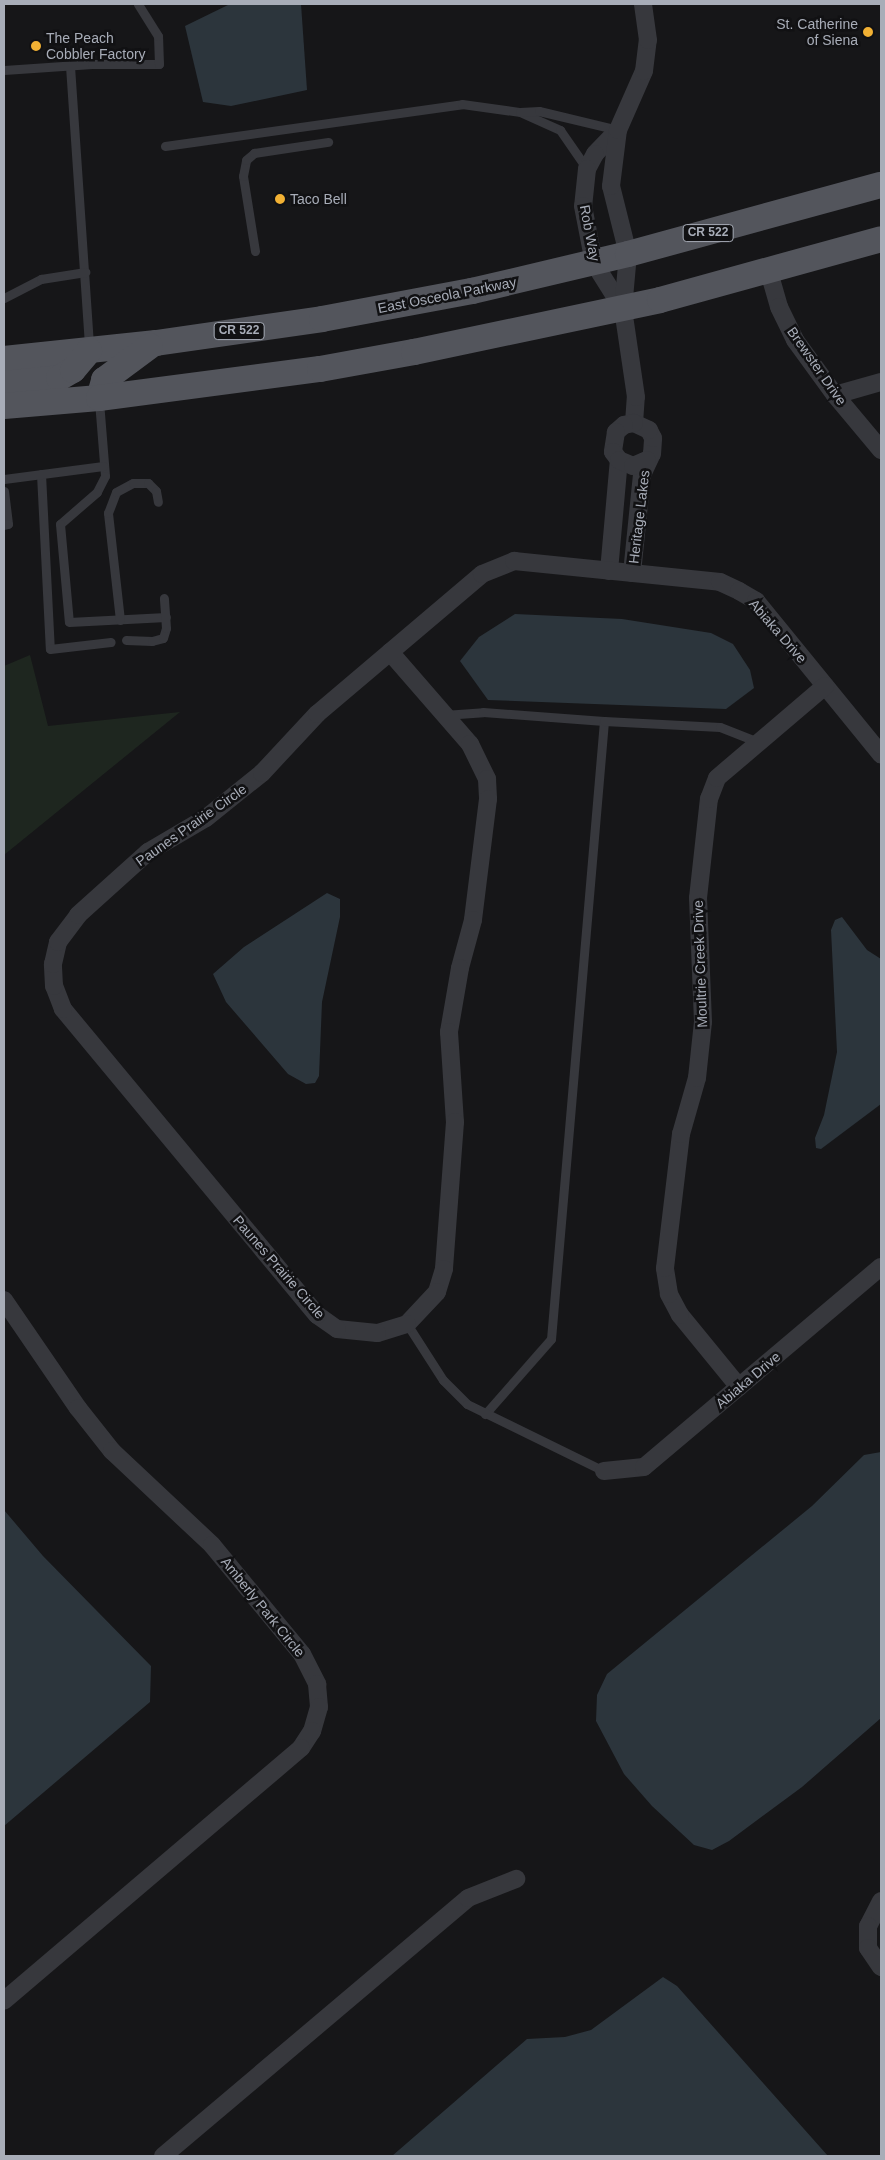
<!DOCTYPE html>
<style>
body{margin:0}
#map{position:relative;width:885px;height:2160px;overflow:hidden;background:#161618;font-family:Helvetica,sans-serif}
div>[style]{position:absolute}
.green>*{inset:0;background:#1e261f}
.water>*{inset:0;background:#2c353c}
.service>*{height:9px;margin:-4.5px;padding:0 4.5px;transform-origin:4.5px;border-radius:4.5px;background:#37383d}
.minor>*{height:18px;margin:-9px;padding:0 9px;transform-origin:9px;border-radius:9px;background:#37383d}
.primary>*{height:26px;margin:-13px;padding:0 13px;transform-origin:13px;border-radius:13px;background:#53555c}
.dots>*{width:14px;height:14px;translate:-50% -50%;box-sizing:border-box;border:2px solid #111113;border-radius:50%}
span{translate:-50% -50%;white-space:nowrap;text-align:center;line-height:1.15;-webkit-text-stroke:5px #111113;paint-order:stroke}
.shield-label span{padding:1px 4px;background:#111113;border:1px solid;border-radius:4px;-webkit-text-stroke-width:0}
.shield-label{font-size:12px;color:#a8adb8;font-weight:700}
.poi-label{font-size:14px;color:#a8adb8}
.right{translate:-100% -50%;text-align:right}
.left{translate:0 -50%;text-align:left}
.street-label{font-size:14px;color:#a8adb8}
.frame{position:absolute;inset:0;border:5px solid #a8adb8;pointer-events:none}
</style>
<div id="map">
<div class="green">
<i style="clip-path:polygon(30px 655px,48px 726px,180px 712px,4px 855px,4px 666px)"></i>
</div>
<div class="water">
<i style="clip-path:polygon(230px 4px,301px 4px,307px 90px,231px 106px,203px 102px,185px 26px)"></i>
<i style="clip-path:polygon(515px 614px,622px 619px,711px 633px,733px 644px,750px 670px,754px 688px,726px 709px,488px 700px,460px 661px,479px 637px)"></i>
<i style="clip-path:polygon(327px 893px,340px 899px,340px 917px,322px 1002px,319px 1076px,315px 1083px,306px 1084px,288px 1074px,226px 1002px,213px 974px,244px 947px)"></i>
<i style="clip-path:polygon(842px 917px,867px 950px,881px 959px,881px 1104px,821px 1149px,816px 1148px,815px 1138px,824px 1115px,837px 1052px,831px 930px,835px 920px)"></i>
<i style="clip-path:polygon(881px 1452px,881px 1718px,802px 1787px,729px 1841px,712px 1850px,694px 1845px,652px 1806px,624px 1774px,596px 1721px,597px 1695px,607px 1674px,812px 1506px,864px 1455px)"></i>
<i style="clip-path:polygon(4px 1510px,43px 1556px,151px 1666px,150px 1702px,4px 1826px)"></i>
<i style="clip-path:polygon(663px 1977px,677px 1986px,828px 2156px,392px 2156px,527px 2039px,565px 2037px,591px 2030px)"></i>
</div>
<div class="service">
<i style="left:70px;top:66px;width:282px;rotate:86.1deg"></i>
<i style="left:4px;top:70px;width:88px;rotate:-3.9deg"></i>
<i style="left:92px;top:64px;width:67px"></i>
<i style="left:159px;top:64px;width:28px;rotate:-92deg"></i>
<i style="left:158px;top:36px;width:38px;rotate:-122deg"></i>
<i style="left:522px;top:113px;width:42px;rotate:24.1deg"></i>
<i style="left:560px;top:130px;width:47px;rotate:55.3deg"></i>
<i style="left:165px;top:146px;width:300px;rotate:-8deg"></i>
<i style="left:462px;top:104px;width:59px;rotate:7.9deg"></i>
<i style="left:520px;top:112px;width:19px;rotate:-3deg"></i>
<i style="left:539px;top:111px;width:81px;rotate:13.5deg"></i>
<i style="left:255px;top:251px;width:76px;rotate:-99.1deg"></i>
<i style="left:243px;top:176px;width:16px;rotate:-79deg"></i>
<i style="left:246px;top:160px;width:11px;rotate:-41deg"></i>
<i style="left:254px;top:153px;width:75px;rotate:-8.5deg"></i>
<i style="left:4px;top:298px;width:42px;rotate:-27.2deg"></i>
<i style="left:41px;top:279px;width:45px;rotate:-9deg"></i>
<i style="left:99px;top:401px;width:75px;rotate:85.4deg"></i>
<i style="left:105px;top:476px;width:18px;rotate:117deg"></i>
<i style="left:97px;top:492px;width:49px;rotate:139.1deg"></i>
<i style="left:60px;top:524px;width:98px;rotate:84.8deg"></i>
<i style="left:69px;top:622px;width:97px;rotate:-3deg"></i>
<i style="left:41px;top:474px;width:175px;rotate:87.1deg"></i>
<i style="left:50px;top:649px;width:61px;rotate:-6.5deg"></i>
<i style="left:4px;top:479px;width:100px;rotate:-7.5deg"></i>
<i style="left:4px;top:491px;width:33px;rotate:83deg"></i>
<i style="left:8px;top:524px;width:4px;rotate:166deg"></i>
<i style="left:120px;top:620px;width:108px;rotate:-96.4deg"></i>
<i style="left:108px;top:513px;width:22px;rotate:-69deg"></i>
<i style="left:116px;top:492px;width:19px;rotate:-28deg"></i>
<i style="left:133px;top:483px;width:15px"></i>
<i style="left:148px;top:483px;width:11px;rotate:45deg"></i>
<i style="left:156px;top:491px;width:11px;rotate:80deg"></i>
<i style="left:126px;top:640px;width:26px;rotate:2deg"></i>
<i style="left:152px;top:641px;width:11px;rotate:-15deg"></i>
<i style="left:163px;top:638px;width:10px;rotate:-73deg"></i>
<i style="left:166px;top:628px;width:30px;rotate:-94deg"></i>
<i style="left:444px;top:715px;width:39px;rotate:-4deg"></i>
<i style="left:483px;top:712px;width:121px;rotate:4.3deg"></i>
<i style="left:604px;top:721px;width:620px;rotate:94.9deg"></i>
<i style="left:551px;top:1339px;width:100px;rotate:131.3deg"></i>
<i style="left:604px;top:721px;width:116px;rotate:3deg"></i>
<i style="left:720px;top:727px;width:41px;rotate:21.5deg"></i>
<i style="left:407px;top:1324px;width:67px;rotate:57.3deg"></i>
<i style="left:443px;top:1380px;width:34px;rotate:45deg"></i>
<i style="left:467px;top:1404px;width:153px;rotate:26.1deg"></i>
</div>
<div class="minor">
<i style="left:618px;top:130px;width:33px;rotate:134deg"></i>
<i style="left:595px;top:154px;width:17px;rotate:118deg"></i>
<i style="left:587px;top:169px;width:37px;rotate:96deg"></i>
<i style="left:583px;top:206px;width:58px;rotate:79.1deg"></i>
<i style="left:594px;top:263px;width:54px;rotate:57.8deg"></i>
<i style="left:769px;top:272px;width:36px;rotate:74deg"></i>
<i style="left:779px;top:307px;width:37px;rotate:64deg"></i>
<i style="left:795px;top:340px;width:68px;rotate:54deg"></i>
<i style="left:835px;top:395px;width:72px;rotate:50.1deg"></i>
<i style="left:835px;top:395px;width:48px;rotate:-15.8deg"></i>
<i style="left:634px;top:423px;width:26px;rotate:-86deg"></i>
<i style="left:636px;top:397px;width:89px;rotate:-98.4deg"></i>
<i style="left:623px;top:309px;width:55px;rotate:-84.8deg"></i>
<i style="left:628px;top:254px;width:70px;rotate:-104deg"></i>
<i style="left:611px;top:186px;width:56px;rotate:-82.9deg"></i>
<i style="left:618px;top:130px;width:64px;rotate:-66.2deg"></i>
<i style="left:644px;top:71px;width:31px;rotate:-83deg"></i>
<i style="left:648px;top:40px;width:36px;rotate:-98deg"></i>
<i style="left:609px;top:571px;width:111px;rotate:-84.9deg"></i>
<i style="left:632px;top:573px;width:99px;rotate:-84.2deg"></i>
<i style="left:642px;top:475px;width:23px;rotate:-65deg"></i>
<i style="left:652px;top:454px;width:16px;rotate:-86deg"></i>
<i style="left:653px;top:438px;width:9px;rotate:-117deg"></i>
<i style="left:649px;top:430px;width:17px;rotate:-155deg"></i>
<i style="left:634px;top:423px;width:10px;rotate:169deg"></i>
<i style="left:624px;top:425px;width:11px;rotate:139deg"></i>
<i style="left:616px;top:432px;width:20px;rotate:99deg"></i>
<i style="left:613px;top:452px;width:10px;rotate:53deg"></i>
<i style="left:619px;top:460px;width:15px;rotate:23deg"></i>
<i style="left:633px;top:466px;width:15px;rotate:-23deg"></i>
<i style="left:390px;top:652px;width:122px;rotate:49deg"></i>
<i style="left:470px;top:744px;width:39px;rotate:64deg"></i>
<i style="left:487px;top:779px;width:20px;rotate:87deg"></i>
<i style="left:488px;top:799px;width:122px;rotate:97.1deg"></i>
<i style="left:473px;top:920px;width:50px;rotate:105.2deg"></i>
<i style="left:460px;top:968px;width:65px;rotate:99.8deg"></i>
<i style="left:449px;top:1032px;width:90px;rotate:86.2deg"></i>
<i style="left:455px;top:1122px;width:147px;rotate:94.3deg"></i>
<i style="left:444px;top:1269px;width:24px;rotate:107deg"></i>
<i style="left:437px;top:1292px;width:44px;rotate:133.2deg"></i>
<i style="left:407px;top:1324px;width:31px;rotate:163deg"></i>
<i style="left:377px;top:1333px;width:40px;rotate:-174.3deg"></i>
<i style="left:337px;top:1329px;width:24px;rotate:-145deg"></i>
<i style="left:317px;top:1315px;width:398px;rotate:-129.7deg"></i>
<i style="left:63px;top:1009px;width:25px;rotate:-111deg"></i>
<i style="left:54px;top:986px;width:22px;rotate:-93deg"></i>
<i style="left:53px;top:964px;width:23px;rotate:-77deg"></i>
<i style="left:58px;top:942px;width:34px;rotate:-53deg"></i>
<i style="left:78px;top:915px;width:94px;rotate:-42deg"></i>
<i style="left:148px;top:852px;width:67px;rotate:-30.4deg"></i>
<i style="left:206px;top:818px;width:72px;rotate:-38.8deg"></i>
<i style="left:262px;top:773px;width:81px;rotate:-47deg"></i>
<i style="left:317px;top:714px;width:216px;rotate:-40.3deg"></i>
<i style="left:482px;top:574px;width:35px;rotate:-22deg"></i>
<i style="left:514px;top:561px;width:207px;rotate:5.8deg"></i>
<i style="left:720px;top:582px;width:21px;rotate:25deg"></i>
<i style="left:739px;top:591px;width:20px;rotate:30deg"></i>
<i style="left:756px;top:601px;width:198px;rotate:50.8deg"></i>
<i style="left:4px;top:1300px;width:131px;rotate:55.6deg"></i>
<i style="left:78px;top:1408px;width:55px;rotate:51.7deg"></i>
<i style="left:112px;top:1451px;width:137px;rotate:43.2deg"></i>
<i style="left:212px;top:1545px;width:141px;rotate:50.5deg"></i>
<i style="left:302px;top:1654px;width:34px;rotate:63deg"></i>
<i style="left:317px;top:1684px;width:23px;rotate:85deg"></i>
<i style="left:319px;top:1707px;width:25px;rotate:106deg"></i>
<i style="left:312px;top:1731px;width:20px;rotate:123deg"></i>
<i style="left:301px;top:1748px;width:390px;rotate:139.6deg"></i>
<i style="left:739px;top:1387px;width:93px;rotate:-129.3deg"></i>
<i style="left:680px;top:1315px;width:24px;rotate:-118deg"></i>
<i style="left:669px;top:1294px;width:26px;rotate:-99deg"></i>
<i style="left:665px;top:1268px;width:135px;rotate:-83.2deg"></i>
<i style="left:681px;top:1134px;width:58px;rotate:-74.1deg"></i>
<i style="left:697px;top:1078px;width:56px;rotate:-83.9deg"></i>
<i style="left:703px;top:1022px;width:124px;rotate:-92.3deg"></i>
<i style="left:698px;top:898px;width:100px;rotate:-83.7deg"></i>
<i style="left:709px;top:799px;width:22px;rotate:-69deg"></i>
<i style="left:717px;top:778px;width:142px;rotate:-40.4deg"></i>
<i style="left:604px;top:1471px;width:40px;rotate:-5.7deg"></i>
<i style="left:644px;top:1467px;width:310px;rotate:-40.2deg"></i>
<i style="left:881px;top:1901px;width:28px;rotate:117deg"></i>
<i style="left:868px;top:1926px;width:22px;rotate:90deg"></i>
<i style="left:868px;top:1948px;width:23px;rotate:56deg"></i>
<i style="left:163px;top:2156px;width:399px;rotate:-40.2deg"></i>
<i style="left:468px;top:1898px;width:52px;rotate:-21.6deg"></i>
</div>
<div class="primary">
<i style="left:4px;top:359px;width:153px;rotate:-6deg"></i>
<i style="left:156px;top:343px;width:168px;rotate:-8.2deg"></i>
<i style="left:322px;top:319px;width:153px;rotate:-10.6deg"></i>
<i style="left:472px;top:291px;width:160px;rotate:-13.3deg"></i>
<i style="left:628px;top:254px;width:262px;rotate:-15.3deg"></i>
<i style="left:4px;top:384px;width:55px;rotate:-6.2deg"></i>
<i style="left:59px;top:378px;width:16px;rotate:-30deg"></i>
<i style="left:73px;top:370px;width:25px;rotate:-50deg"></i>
<i style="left:99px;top:398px;width:19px;rotate:-74deg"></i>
<i style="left:104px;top:380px;width:57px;rotate:-36.5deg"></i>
<i style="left:4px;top:406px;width:95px;rotate:-4.8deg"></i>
<i style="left:99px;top:398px;width:223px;rotate:-7.5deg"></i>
<i style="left:320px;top:369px;width:96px;rotate:-10.3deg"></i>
<i style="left:414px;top:352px;width:251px;rotate:-11.9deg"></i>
<i style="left:660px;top:300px;width:229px;rotate:-15.4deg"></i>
</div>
<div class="dots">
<i style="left:868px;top:32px;background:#f2b134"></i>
<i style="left:36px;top:46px;background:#f2b134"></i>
<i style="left:280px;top:199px;background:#f2b134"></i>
</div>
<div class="shield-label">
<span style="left:708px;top:233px">CR 522</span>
<span style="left:239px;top:331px">CR 522</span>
</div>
<div class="poi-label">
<span class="right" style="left:858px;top:32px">St. Catherine<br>of Siena</span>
<span class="left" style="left:46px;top:46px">The Peach<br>Cobbler Factory</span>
<span class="left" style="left:290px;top:199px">Taco Bell</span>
</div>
<div class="street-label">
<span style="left:590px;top:233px;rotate:79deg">Rob Way</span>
<span style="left:447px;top:295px;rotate:-11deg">East Osceola Parkway</span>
<span style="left:817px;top:366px;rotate:55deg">Brewster Drive</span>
<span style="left:639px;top:517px;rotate:-83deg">Heritage Lakes</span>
<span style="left:778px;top:631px;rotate:49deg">Abiaka Drive</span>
<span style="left:191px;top:825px;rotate:-35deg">Paunes Prairie Circle</span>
<span style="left:700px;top:964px;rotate:-92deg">Moultrie Creek Drive</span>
<span style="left:279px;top:1267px;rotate:49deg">Paunes Prairie Circle</span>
<span style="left:748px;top:1380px;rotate:-40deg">Abiaka Drive</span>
<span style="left:263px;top:1607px;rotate:51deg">Amberly Park Circle</span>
</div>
<div class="frame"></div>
</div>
